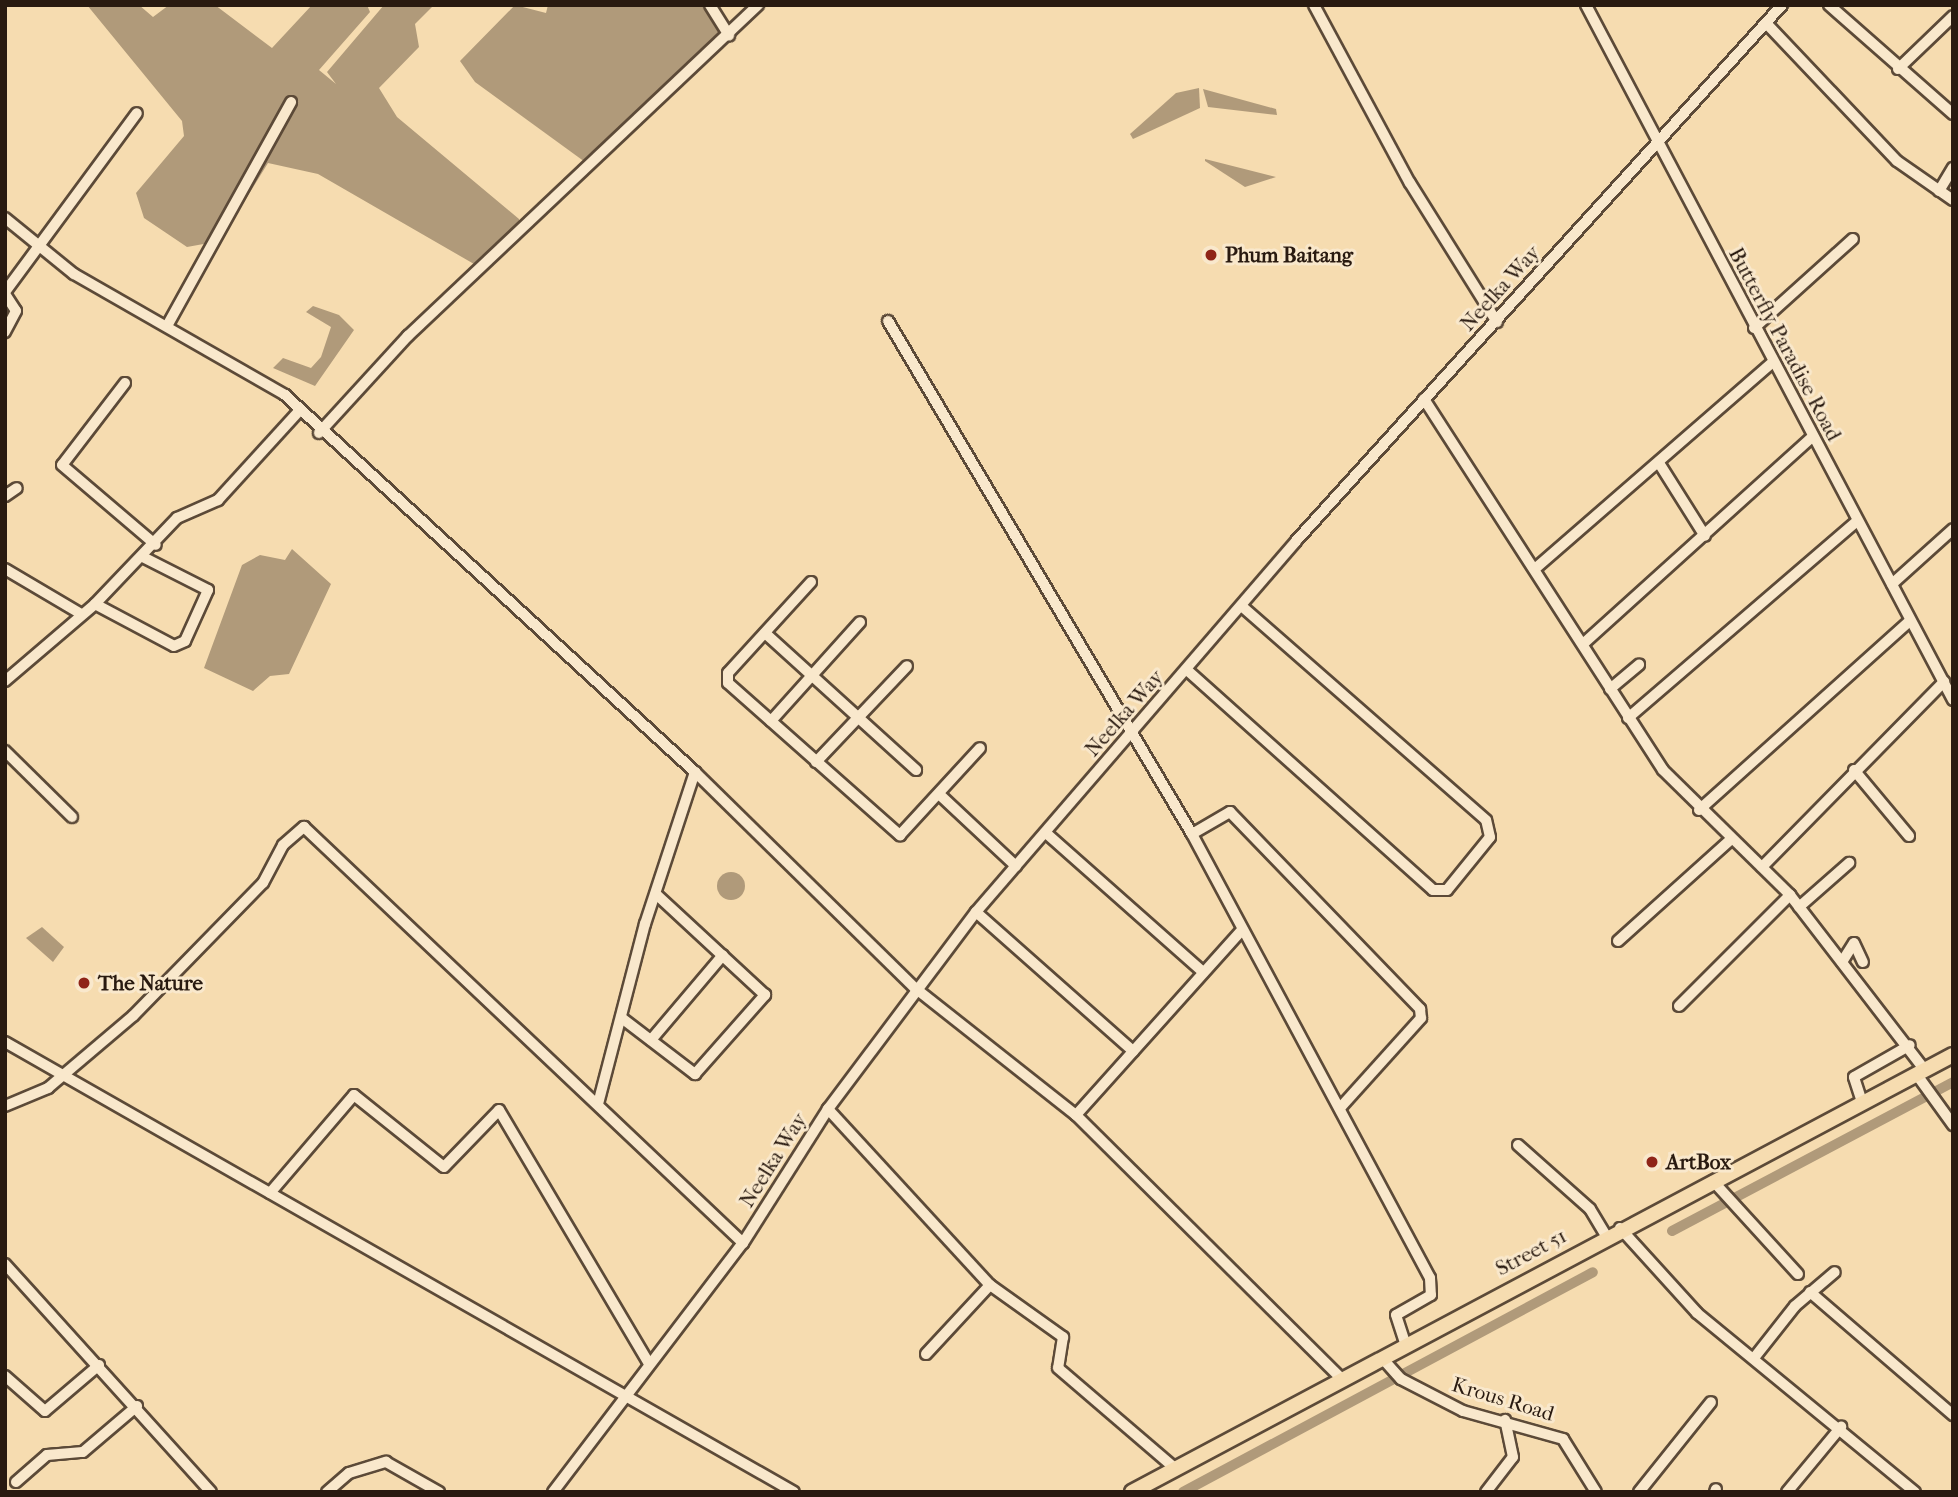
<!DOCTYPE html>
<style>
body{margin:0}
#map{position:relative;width:1958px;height:1497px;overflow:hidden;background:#f6dcb0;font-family:"IM FELL French Canon",serif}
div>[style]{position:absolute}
.water>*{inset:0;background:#b09a7a}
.round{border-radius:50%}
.canal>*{height:10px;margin:-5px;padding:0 5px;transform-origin:5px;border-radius:5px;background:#b09a7a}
.roads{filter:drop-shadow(2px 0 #5c4a38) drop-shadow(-2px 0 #5c4a38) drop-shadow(0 2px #5c4a38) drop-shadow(0 -2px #5c4a38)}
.minor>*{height:10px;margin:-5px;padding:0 5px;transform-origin:5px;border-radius:5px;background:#f9e8cc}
.major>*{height:14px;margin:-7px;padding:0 7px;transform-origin:7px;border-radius:7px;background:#f6dcb0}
.dots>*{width:19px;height:19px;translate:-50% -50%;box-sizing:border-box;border:4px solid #f9e8cc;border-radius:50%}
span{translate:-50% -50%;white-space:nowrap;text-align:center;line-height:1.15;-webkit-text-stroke:6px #f9e8cc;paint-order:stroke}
.poi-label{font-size:21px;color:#291a10;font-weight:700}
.left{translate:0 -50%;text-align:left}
.street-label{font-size:21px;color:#291a10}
.frame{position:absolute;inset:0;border:7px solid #291a10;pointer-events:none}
</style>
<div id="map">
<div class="water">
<i style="clip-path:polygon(87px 5px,139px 5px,153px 17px,169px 5px,215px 5px,272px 48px,312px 5px,367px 5px,370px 12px,319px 70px,336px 84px,327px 72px,384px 5px,434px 5px,415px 24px,419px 47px,379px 88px,397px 117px,519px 219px,519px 228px,480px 266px,474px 264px,318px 174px,268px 163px,220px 241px,187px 247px,144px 218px,136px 193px,184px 136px,182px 121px)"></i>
<i style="clip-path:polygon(515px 5px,546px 13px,548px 5px,705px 5px,724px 34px,585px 162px,475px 82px,460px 61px)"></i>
<i style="clip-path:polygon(1199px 88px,1200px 108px,1133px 139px,1130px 134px,1176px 93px)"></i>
<i style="clip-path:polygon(1203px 89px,1276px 109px,1277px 115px,1208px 107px)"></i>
<i style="clip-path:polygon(1205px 161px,1205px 159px,1276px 177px,1245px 187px)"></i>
<i style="clip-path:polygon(313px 306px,339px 315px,354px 330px,315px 386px,273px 368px,283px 358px,311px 368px,321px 357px,331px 327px,306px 312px)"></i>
<i style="clip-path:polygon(292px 549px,331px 584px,289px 674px,270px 676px,253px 691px,204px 668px,242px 565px,260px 555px,285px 560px)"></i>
<i class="round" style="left:717px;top:872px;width:28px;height:28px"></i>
<i style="clip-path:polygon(42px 927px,64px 947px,53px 962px,26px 938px)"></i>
</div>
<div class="canal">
<i style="left:1672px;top:1231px;width:318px;rotate:-27.9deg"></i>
<i style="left:1183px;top:1492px;width:465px;rotate:-28.2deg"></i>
</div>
<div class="roads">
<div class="minor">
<i style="left:710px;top:5px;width:36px;rotate:58deg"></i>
<i style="left:1314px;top:5px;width:202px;rotate:61.7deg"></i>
<i style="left:1410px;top:183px;width:164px;rotate:58deg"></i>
<i style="left:1586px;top:5px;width:786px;rotate:62.16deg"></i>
<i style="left:1829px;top:5px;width:165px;rotate:41.3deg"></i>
<i style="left:1766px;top:23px;width:190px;rotate:46.5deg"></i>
<i style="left:1897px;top:161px;width:68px;rotate:34.9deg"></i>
<i style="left:1898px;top:69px;width:76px;rotate:-43.9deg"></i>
<i style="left:1939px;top:191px;width:27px;rotate:-59deg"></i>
<i style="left:5px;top:218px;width:89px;rotate:39.1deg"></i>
<i style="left:74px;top:274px;width:243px;rotate:29.8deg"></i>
<i style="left:285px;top:395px;width:557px;rotate:42.6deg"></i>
<i style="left:695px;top:772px;width:308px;rotate:44.5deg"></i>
<i style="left:915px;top:988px;width:205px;rotate:38.3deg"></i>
<i style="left:1076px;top:1115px;width:373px;rotate:44.8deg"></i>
<i style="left:5px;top:292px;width:222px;rotate:-53.6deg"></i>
<i style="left:5px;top:294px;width:20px;rotate:57deg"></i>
<i style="left:16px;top:311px;width:24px;rotate:118deg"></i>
<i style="left:888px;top:321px;width:596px;rotate:59.35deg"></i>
<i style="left:1192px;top:834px;width:504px;rotate:61.81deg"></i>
<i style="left:1430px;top:1278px;width:17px;rotate:87deg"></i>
<i style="left:1431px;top:1295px;width:40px;rotate:150.3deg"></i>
<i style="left:1396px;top:1315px;width:32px;rotate:72deg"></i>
<i style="left:167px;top:326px;width:256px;rotate:-61deg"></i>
<i style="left:1754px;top:328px;width:133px;rotate:-42deg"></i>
<i style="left:125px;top:383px;width:103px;rotate:127.5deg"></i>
<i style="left:62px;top:465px;width:123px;rotate:40.4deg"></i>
<i style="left:1424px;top:399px;width:441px;rotate:57.2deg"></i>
<i style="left:1663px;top:770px;width:178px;rotate:44.5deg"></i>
<i style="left:1790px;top:895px;width:221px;rotate:52.4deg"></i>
<i style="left:319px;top:433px;width:132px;rotate:-47.5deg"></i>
<i style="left:408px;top:336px;width:482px;rotate:-43.4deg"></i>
<i style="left:1659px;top:463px;width:86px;rotate:57.8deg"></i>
<i style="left:5px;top:496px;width:14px;rotate:-34deg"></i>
<i style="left:1537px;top:567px;width:311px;rotate:-41deg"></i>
<i style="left:5px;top:569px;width:88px;rotate:30.6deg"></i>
<i style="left:811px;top:582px;width:123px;rotate:132.4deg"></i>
<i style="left:728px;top:673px;width:10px;rotate:90deg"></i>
<i style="left:728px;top:683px;width:230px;rotate:41.5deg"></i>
<i style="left:900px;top:835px;width:118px;rotate:-47.4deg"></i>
<i style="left:1892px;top:584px;width:82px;rotate:-42deg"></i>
<i style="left:95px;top:604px;width:89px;rotate:28deg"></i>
<i style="left:174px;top:646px;width:12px;rotate:-24deg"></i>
<i style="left:185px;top:641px;width:56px;rotate:-65.7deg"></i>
<i style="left:208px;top:590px;width:73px;rotate:-153.1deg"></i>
<i style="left:765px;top:633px;width:204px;rotate:42.2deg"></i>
<i style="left:1583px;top:644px;width:309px;rotate:-42.1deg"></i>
<i style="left:1187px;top:670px;width:330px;rotate:41.8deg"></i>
<i style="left:1433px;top:890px;width:14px"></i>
<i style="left:1447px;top:890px;width:68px;rotate:-50.9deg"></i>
<i style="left:1490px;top:837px;width:17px;rotate:-103deg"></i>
<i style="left:1486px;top:820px;width:323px;rotate:-138.8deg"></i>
<i style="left:5px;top:681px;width:118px;rotate:-40.5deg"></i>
<i style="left:95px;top:604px;width:119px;rotate:-46.4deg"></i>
<i style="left:177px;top:518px;width:45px;rotate:-23.7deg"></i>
<i style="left:218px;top:500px;width:119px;rotate:-47.7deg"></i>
<i style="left:1610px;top:689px;width:38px;rotate:-40deg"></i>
<i style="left:1628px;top:718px;width:301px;rotate:-40.7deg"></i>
<i style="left:771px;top:721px;width:133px;rotate:-48deg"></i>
<i style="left:5px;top:751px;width:94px;rotate:44.6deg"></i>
<i style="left:816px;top:762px;width:132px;rotate:-46.5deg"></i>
<i style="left:1854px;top:770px;width:86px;rotate:50.2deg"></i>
<i style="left:940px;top:795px;width:104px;rotate:43.1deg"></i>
<i style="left:1699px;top:810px;width:283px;rotate:-41.9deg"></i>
<i style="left:1046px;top:833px;width:210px;rotate:41.5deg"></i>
<i style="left:1192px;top:834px;width:44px;rotate:-30.1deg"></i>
<i style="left:1230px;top:812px;width:274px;rotate:46deg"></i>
<i style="left:1420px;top:1009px;width:9px;rotate:84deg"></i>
<i style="left:1421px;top:1018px;width:121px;rotate:132deg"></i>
<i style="left:1762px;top:867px;width:260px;rotate:-45.5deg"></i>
<i style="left:1799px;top:907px;width:67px;rotate:-41.3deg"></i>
<i style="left:976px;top:912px;width:210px;rotate:41.5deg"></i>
<i style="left:1618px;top:941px;width:151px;rotate:-42deg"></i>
<i style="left:1842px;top:962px;width:22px;rotate:-58deg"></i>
<i style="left:1854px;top:943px;width:21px;rotate:65deg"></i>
<i style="left:1679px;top:1006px;width:157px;rotate:-45deg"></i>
<i style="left:623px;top:1019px;width:91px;rotate:37.4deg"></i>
<i style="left:695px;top:1074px;width:106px;rotate:-48.5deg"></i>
<i style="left:765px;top:995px;width:147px;rotate:-137.2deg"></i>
<i style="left:651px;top:1040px;width:111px;rotate:-49.7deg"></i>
<i style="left:5px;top:1042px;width:908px;rotate:29.7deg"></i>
<i style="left:1917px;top:1075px;width:62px;rotate:54.2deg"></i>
<i style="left:1862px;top:1102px;width:26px;rotate:-108deg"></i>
<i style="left:1854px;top:1077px;width:64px;rotate:-29.7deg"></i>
<i style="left:598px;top:1104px;width:186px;rotate:-75.4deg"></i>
<i style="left:645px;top:924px;width:160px;rotate:-71.8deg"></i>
<i style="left:5px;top:1106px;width:47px;rotate:-22.7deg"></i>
<i style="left:48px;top:1088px;width:111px;rotate:-40.3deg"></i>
<i style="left:133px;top:1016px;width:186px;rotate:-45.7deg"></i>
<i style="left:263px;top:883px;width:43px;rotate:-62.2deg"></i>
<i style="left:283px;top:845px;width:28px;rotate:-41deg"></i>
<i style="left:304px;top:827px;width:605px;rotate:43.46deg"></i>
<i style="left:828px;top:1109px;width:239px;rotate:47.4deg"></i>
<i style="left:990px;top:1285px;width:90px;rotate:35.5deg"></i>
<i style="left:1063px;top:1337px;width:31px;rotate:99deg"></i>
<i style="left:1058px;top:1368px;width:155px;rotate:40.6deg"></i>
<i style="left:1076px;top:1115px;width:249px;rotate:-48.1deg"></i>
<i style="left:1518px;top:1145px;width:96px;rotate:41.6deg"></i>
<i style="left:1590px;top:1209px;width:31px;rotate:59deg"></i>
<i style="left:1713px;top:1181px;width:126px;rotate:47.6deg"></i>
<i style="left:270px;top:1193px;width:129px;rotate:-49.4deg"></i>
<i style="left:354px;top:1095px;width:115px;rotate:38.7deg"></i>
<i style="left:444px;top:1167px;width:79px;rotate:-46deg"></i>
<i style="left:499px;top:1110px;width:295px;rotate:59.4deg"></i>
<i style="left:1620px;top:1228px;width:115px;rotate:47.8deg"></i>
<i style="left:1697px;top:1313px;width:282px;rotate:39.4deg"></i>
<i style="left:5px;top:1264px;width:307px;rotate:47.9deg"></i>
<i style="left:1810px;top:1292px;width:189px;rotate:40.7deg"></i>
<i style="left:926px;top:1354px;width:94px;rotate:-47.2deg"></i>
<i style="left:1382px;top:1358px;width:28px;rotate:48deg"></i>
<i style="left:1401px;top:1379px;width:70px;rotate:27.3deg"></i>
<i style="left:1463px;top:1411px;width:104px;rotate:15.6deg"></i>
<i style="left:1563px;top:1439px;width:62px;rotate:58.1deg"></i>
<i style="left:1754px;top:1358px;width:66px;rotate:-51.7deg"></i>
<i style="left:1795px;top:1306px;width:52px;rotate:-40.4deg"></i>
<i style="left:5px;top:1376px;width:53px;rotate:41.2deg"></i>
<i style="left:45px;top:1411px;width:71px;rotate:-40.4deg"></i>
<i style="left:16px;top:1482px;width:41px;rotate:-41.1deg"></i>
<i style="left:47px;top:1455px;width:36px;rotate:-5deg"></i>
<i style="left:83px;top:1452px;width:71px;rotate:-40.4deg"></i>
<i style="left:327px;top:1492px;width:29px;rotate:-41deg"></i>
<i style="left:349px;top:1473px;width:39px;rotate:-17deg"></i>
<i style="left:386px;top:1462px;width:61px;rotate:29.5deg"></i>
<i style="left:553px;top:1492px;width:313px;rotate:-52.7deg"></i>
<i style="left:743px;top:1243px;width:159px;rotate:-57.6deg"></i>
<i style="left:828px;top:1109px;width:246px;rotate:-53.1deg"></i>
<i style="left:976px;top:912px;width:490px;rotate:-49.2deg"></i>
<i style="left:1296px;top:541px;width:724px;rotate:-47.8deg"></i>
<i style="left:1486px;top:1492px;width:44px;rotate:-52.4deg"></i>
<i style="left:1513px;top:1457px;width:38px;rotate:-102deg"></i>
<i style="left:1639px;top:1492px;width:115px;rotate:-51.3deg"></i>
<i style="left:1715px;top:1492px;width:3px;rotate:-72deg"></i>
<i style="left:1787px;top:1492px;width:85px;rotate:-50.3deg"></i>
</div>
<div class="major">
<i style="left:1132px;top:1492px;width:930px;rotate:-28.03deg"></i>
</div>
</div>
<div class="dots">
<i style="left:1211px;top:255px;background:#8f2418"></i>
<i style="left:84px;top:983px;background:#8f2418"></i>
<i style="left:1652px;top:1162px;background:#8f2418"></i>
</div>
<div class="poi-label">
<span class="left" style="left:1225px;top:255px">Phum Baitang</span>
<span class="left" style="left:98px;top:983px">The Nature</span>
<span class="left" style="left:1666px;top:1162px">ArtBox</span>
</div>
<div class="street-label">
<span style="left:1500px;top:288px;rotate:-48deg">Neelka Way</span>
<span style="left:1785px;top:344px;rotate:62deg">Butterfly Paradise Road</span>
<span style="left:1124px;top:713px;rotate:-49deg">Neelka Way</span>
<span style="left:773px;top:1160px;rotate:-58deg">Neelka Way</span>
<span style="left:1531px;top:1252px;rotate:-28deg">Street 51</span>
<span style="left:1503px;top:1399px;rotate:17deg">Krous Road</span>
</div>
<div class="frame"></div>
</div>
